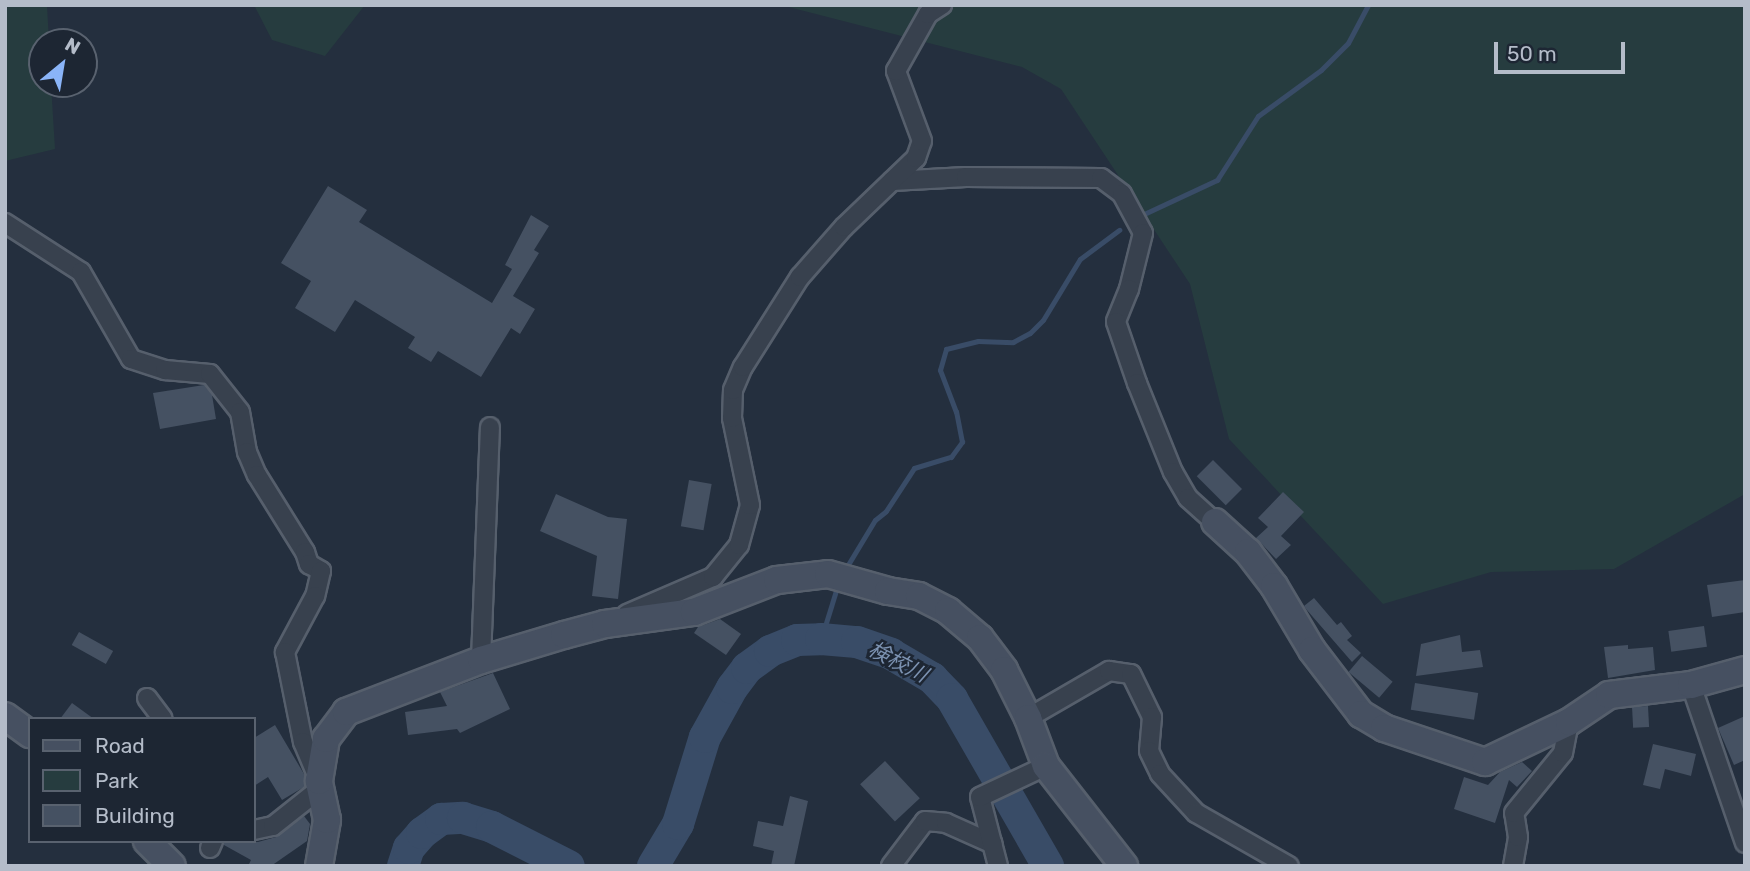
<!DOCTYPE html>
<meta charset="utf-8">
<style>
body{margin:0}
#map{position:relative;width:1750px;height:871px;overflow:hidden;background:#242f3e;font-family:Rubik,"Noto Sans JP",sans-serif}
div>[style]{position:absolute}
.green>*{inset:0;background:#263c3f}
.stream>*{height:5px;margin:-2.5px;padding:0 2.5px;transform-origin:2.5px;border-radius:2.5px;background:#394c67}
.river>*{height:32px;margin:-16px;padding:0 16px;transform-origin:16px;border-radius:16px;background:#394c67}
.building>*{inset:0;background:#455162;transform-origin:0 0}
.roads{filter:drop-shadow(2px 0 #565f6c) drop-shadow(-2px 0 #565f6c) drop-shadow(0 2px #565f6c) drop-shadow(0 -2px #565f6c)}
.street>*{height:18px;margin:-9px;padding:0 9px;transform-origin:9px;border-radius:9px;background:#38414e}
.secondary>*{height:26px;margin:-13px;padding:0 13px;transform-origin:13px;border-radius:13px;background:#465061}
span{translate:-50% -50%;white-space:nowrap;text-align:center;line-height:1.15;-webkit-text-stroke:5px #1d2633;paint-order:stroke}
.water-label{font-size:21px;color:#7c92b1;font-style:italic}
.frame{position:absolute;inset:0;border:7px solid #b4bcc9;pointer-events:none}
.legend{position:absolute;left:28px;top:717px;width:228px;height:126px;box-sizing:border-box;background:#1d2633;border:2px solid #59626f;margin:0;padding:9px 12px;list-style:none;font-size:21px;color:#b4bcc9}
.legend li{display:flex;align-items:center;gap:14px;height:35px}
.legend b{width:35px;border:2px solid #59626f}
.north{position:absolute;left:28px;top:28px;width:70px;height:70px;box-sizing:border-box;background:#1d2633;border:2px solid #59626f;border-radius:50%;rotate:30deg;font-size:19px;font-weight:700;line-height:28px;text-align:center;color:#b4bcc9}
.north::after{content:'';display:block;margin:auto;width:24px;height:32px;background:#8ab4f8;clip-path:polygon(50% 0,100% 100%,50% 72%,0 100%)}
.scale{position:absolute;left:1494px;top:42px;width:131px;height:32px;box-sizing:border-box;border:4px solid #b4bcc9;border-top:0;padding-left:9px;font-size:21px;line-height:24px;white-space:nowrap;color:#b4bcc9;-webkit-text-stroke:5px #1d2633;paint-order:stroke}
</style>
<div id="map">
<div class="green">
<i style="clip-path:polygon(5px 5px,47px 5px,49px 42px,42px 42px,42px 84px,51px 84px,55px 149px,5px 161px)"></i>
<i style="clip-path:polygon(254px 5px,365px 5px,325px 56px,272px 40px)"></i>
<i style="clip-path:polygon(781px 5px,1745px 5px,1745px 494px,1614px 569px,1491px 572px,1383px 604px,1229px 439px,1190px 284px,1061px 89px,1022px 67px)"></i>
</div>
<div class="stream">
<i style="left:1144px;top:214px;width:81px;rotate:-25deg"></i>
<i style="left:1217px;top:180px;width:76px;rotate:-57.4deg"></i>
<i style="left:1258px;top:116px;width:78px;rotate:-36.1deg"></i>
<i style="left:1321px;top:70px;width:38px;rotate:-45deg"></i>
<i style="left:1348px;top:43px;width:43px;rotate:-62.2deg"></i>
<i style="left:846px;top:568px;width:56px;rotate:-58.9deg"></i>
<i style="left:875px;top:520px;width:14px;rotate:-39deg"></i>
<i style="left:886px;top:511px;width:51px;rotate:-56.9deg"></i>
<i style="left:914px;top:468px;width:39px;rotate:-17deg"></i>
<i style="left:951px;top:457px;width:19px;rotate:-54deg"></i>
<i style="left:962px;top:442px;width:31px;rotate:-101deg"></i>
<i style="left:956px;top:412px;width:45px;rotate:-110.9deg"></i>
<i style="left:940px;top:370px;width:22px;rotate:-74deg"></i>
<i style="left:946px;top:349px;width:33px;rotate:-14deg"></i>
<i style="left:978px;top:341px;width:35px;rotate:2deg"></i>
<i style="left:1013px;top:342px;width:19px;rotate:-28deg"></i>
<i style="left:1030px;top:333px;width:18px;rotate:-45deg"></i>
<i style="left:1043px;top:320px;width:71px;rotate:-58.8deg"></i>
<i style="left:1080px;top:259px;width:49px;rotate:-36.6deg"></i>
<i style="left:821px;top:639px;width:58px;rotate:-72.8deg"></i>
</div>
<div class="river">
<i style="left:403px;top:866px;width:19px;rotate:-72deg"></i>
<i style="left:409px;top:848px;width:20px;rotate:-49deg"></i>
<i style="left:422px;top:833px;width:24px;rotate:-36deg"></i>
<i style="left:441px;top:819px;width:22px;rotate:-3deg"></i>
<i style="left:463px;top:818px;width:30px;rotate:17deg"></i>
<i style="left:492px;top:827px;width:86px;rotate:26.9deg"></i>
<i style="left:653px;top:866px;width:49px;rotate:-59.2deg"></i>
<i style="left:678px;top:824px;width:91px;rotate:-72.8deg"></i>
<i style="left:705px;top:737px;width:56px;rotate:-61.1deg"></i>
<i style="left:732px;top:688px;width:25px;rotate:-53deg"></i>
<i style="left:747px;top:668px;width:29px;rotate:-36deg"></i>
<i style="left:770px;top:651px;width:29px;rotate:-22deg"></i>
<i style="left:797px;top:640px;width:24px;rotate:-2deg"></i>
<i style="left:821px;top:639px;width:36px;rotate:5deg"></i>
<i style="left:857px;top:642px;width:36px;rotate:19deg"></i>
<i style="left:891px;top:654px;width:48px;rotate:30.3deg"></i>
<i style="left:932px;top:678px;width:29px;rotate:46deg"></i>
<i style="left:952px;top:699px;width:193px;rotate:60.1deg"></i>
</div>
<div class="building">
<i style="clip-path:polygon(328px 186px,367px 210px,359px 222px,492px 303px,512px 269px,505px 265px,531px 215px,549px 226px,534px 250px,539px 253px,513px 296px,535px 309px,520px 334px,511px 328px,481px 377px,438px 351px,431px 362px,408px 348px,415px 337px,355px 300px,335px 332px,295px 308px,311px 281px,281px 263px)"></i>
<i style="clip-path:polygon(204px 385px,212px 395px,216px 419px,160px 429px,153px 393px)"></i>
<i style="left:1213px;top:460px;width:41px;height:23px;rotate:45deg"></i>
<i style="left:689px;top:480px;width:23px;height:47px;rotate:10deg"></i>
<i style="clip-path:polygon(1283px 492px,1304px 512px,1281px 536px,1291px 545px,1276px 559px,1256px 538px,1268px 527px,1258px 518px)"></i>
<i style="clip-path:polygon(556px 494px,608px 517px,627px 519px,618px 599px,592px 596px,597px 556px,540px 531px)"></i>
<i style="clip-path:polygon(1745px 580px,1745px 612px,1712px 617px,1707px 585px)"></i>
<i style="clip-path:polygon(1314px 598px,1337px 625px,1341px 622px,1352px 636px,1347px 640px,1361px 653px,1352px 662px,1306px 609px,1304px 606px)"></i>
<i style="clip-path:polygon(720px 619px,741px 634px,726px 655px,694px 633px,698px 627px)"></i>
<i style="left:1704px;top:626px;width:21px;height:36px;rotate:82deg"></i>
<i style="left:79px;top:632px;width:39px;height:15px;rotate:29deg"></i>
<i style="clip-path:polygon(1460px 635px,1462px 652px,1480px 650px,1483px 667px,1416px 676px,1421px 644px)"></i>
<i style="clip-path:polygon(1628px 645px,1628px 649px,1653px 647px,1655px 670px,1608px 678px,1604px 647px)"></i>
<i style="left:1362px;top:656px;width:40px;height:21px;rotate:40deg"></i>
<i style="clip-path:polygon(493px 673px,510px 709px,460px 733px,457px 729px,408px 735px,405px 712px,447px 706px,440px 692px)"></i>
<i style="left:1415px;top:683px;width:64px;height:27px;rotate:9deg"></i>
<i style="clip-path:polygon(72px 703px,94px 719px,60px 719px)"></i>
<i style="left:1648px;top:706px;width:21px;height:16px;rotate:87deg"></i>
<i style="clip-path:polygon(1745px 716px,1745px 760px,1734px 765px,1718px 728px)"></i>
<i style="clip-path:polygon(275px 725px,304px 774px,304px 787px,282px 800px,268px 777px,254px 786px,254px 738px)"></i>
<i style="clip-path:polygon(1653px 744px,1696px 754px,1691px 776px,1665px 769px,1660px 789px,1643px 785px)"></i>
<i style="left:885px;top:761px;width:51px;height:34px;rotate:47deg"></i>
<i style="clip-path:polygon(1522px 762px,1532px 771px,1517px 787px,1509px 780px,1495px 823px,1454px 809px,1464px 777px,1488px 785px,1500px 772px)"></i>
<i style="clip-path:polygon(790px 796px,808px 801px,794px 866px,771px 866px,774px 851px,753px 846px,758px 821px,783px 826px)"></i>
<i style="clip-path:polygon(304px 816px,310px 824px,307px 841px,271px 866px,248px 866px,251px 860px,224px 845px,224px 841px,258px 842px,276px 837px)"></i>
</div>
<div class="roads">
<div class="street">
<i style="left:892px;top:181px;width:74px;rotate:-3.1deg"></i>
<i style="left:966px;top:177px;width:135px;rotate:0.4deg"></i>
<i style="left:1101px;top:178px;width:26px;rotate:37deg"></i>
<i style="left:1122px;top:194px;width:44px;rotate:61.7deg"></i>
<i style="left:1143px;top:233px;width:58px;rotate:104deg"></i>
<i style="left:1129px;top:289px;width:35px;rotate:112deg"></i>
<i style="left:1116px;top:322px;width:65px;rotate:71deg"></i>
<i style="left:1137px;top:383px;width:96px;rotate:68deg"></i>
<i style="left:1173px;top:472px;width:30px;rotate:60deg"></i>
<i style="left:1188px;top:498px;width:36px;rotate:42deg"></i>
<i style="left:5px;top:223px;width:90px;rotate:32.8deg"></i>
<i style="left:81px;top:272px;width:100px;rotate:60.1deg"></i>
<i style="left:131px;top:359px;width:36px;rotate:18deg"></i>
<i style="left:165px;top:370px;width:45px;rotate:5.1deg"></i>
<i style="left:210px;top:374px;width:48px;rotate:51.7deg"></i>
<i style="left:240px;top:412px;width:41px;rotate:80.1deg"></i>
<i style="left:247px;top:452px;width:25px;rotate:67deg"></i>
<i style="left:257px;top:475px;width:91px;rotate:58.1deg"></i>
<i style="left:305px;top:552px;width:13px;rotate:72deg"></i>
<i style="left:309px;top:564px;width:14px;rotate:30deg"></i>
<i style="left:321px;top:571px;width:26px;rotate:103deg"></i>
<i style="left:315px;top:596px;width:64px;rotate:118.2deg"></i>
<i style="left:285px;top:652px;width:92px;rotate:78.7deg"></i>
<i style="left:303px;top:742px;width:39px;rotate:67deg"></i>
<i style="left:627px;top:614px;width:94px;rotate:-23.3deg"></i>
<i style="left:713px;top:577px;width:41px;rotate:-50.9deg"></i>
<i style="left:739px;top:545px;width:41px;rotate:-74.6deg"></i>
<i style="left:750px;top:505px;width:89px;rotate:-101.7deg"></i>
<i style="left:732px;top:418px;width:28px;rotate:-88deg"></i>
<i style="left:733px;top:390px;width:25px;rotate:-67deg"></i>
<i style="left:743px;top:367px;width:107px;rotate:-57.7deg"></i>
<i style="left:800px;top:277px;width:67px;rotate:-48.7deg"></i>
<i style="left:844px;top:227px;width:100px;rotate:-43.8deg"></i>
<i style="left:916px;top:158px;width:18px;rotate:-71deg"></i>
<i style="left:922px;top:141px;width:75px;rotate:-110.4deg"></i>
<i style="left:896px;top:71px;width:65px;rotate:-60.7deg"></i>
<i style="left:928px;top:14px;width:17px;rotate:-33deg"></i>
<i style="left:481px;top:660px;width:233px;rotate:-87.8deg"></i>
<i style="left:1691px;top:685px;width:167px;rotate:71.1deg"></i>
<i style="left:147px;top:698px;width:26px;rotate:53deg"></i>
<i style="left:1028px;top:718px;width:94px;rotate:-30.1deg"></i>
<i style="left:1109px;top:671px;width:22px;rotate:8deg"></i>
<i style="left:1131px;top:674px;width:48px;rotate:64deg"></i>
<i style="left:1152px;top:717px;width:34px;rotate:95deg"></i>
<i style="left:1149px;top:751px;width:25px;rotate:64deg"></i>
<i style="left:1160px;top:774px;width:53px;rotate:47.3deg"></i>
<i style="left:1196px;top:813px;width:107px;rotate:29.7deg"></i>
<i style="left:254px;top:830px;width:19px;rotate:-12deg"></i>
<i style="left:273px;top:826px;width:61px;rotate:-38.4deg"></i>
<i style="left:210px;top:848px;width:8px;rotate:-67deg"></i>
<i style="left:891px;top:866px;width:56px;rotate:-52.9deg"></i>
<i style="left:925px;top:821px;width:21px;rotate:5deg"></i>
<i style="left:946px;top:823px;width:51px;rotate:24.1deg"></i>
<i style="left:998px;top:866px;width:71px;rotate:-104.6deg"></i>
<i style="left:980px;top:797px;width:73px;rotate:-25.2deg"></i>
<i style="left:1513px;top:866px;width:29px;rotate:-80deg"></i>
<i style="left:1518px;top:837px;width:24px;rotate:-99deg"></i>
<i style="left:1514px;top:813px;width:77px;rotate:-50.8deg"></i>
<i style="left:1563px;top:753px;width:32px;rotate:-79deg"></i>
</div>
<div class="secondary">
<i style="left:1215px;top:522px;width:45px;rotate:42.3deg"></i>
<i style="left:1248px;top:552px;width:43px;rotate:52.6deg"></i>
<i style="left:1274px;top:586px;width:74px;rotate:59.3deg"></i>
<i style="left:1312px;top:650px;width:81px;rotate:52.6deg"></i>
<i style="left:1361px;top:714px;width:27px;rotate:31deg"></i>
<i style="left:1384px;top:728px;width:107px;rotate:18.6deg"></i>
<i style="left:1485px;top:762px;width:93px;rotate:-25.5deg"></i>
<i style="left:1569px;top:722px;width:48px;rotate:-34deg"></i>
<i style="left:1609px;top:695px;width:83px;rotate:-7deg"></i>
<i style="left:1691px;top:685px;width:56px;rotate:-15.5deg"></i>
<i style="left:5px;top:716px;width:31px;rotate:36deg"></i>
<i style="left:147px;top:841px;width:35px;rotate:45deg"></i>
<i style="left:319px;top:866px;width:47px;rotate:-80.1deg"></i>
<i style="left:327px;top:820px;width:40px;rotate:-102deg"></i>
<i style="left:319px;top:781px;width:43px;rotate:-80.5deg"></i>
<i style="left:326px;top:739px;width:34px;rotate:-53deg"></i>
<i style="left:346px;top:712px;width:145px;rotate:-21.1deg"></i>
<i style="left:481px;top:660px;width:87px;rotate:-16.8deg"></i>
<i style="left:564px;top:635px;width:42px;rotate:-15deg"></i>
<i style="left:605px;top:624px;width:90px;rotate:-7.7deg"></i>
<i style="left:694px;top:612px;width:89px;rotate:-21.1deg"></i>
<i style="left:777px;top:580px;width:51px;rotate:-6.7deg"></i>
<i style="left:828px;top:574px;width:62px;rotate:15.8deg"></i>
<i style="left:888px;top:591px;width:31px;rotate:9deg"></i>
<i style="left:919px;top:596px;width:33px;rotate:27deg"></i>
<i style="left:948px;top:611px;width:42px;rotate:40.2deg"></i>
<i style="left:980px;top:638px;width:40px;rotate:53deg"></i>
<i style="left:1004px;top:670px;width:54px;rotate:63.4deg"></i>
<i style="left:1028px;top:718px;width:51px;rotate:69.4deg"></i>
<i style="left:1046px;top:766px;width:127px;rotate:52deg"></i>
</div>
</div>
<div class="water-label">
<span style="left:898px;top:662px;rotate:27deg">検校川</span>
</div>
<div class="frame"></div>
<ul class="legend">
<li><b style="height:9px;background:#465061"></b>Road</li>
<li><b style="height:19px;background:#263c3f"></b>Park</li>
<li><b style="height:19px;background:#455162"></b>Building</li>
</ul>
<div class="north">N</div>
<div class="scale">50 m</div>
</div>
